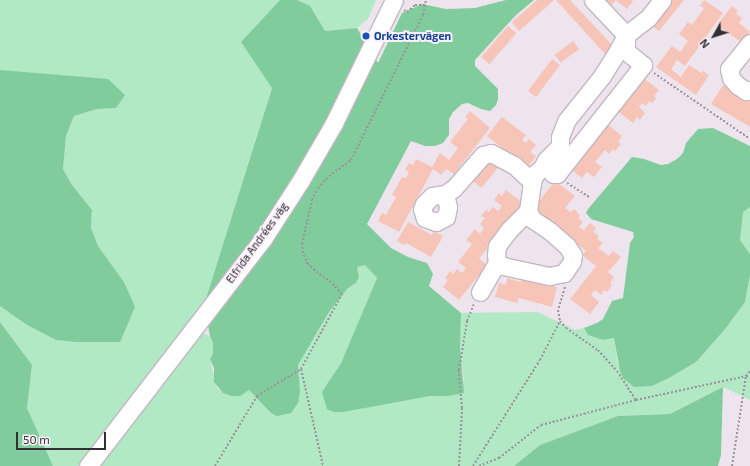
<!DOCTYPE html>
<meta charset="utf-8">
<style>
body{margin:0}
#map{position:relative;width:750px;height:466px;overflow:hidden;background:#eee4ee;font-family:"Exo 2",sans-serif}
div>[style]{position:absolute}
.green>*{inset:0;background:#b0e9c4}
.forest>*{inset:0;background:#80cc9d}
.building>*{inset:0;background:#f7c4b8;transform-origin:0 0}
.path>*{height:2px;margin-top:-1px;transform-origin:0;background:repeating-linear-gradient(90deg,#9a939a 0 2px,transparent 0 4px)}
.roads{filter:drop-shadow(1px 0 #c2b8c2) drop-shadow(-1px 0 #c2b8c2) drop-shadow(0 1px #c2b8c2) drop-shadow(0 -1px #c2b8c2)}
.minor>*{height:17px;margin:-8.5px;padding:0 8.5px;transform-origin:8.5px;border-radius:8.5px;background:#fff}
.dots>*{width:11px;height:11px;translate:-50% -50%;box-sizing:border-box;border:2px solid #fbf1fb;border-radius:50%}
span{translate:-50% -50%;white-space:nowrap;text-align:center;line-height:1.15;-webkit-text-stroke:4px #fbf1fb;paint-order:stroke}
.transit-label{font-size:11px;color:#164399;font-weight:700}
.left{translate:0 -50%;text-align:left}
.street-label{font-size:11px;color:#333033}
.north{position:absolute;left:694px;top:16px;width:40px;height:40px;-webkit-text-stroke:3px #fbf1fb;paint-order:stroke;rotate:231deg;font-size:11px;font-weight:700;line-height:16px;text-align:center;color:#333033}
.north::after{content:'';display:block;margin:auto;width:14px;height:18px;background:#333033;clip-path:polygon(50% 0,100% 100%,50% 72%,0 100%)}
.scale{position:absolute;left:16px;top:432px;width:90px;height:18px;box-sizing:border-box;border:2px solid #333033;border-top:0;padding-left:5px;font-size:12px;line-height:14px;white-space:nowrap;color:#333033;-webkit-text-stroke:3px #fbf1fb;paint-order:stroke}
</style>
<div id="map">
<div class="green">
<i style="clip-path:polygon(0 0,280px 0,241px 42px,272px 87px,204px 305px,78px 466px,53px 466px,27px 408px,32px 365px,0 322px,0 306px,27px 325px,56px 340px,75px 342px,120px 342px,124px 282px,98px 246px,91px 228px,92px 210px,72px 185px,63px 169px,66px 136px,74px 116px,97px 109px,116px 108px,17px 73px,0 70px)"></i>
<i style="clip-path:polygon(297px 0,376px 0,368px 19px,357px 28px,325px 31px,310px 6px)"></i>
<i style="clip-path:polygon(750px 207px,750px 254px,740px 240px,743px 212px)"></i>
<i style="clip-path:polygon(365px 265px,377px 278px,341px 363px,322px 392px,398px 401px,430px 396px,448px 396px,464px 381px,460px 346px,461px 313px,538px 312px,575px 330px,584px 328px,588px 335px,603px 340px,614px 338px,618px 365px,652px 386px,669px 378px,696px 362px,726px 328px,745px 302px,750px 275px,750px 400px,723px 387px,670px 414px,618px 416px,540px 445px,514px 466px,98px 466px,203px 333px,210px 336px,213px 343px,213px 354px,210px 359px,217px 388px,223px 393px,231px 396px,249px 390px,271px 413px,299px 376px,298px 365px,329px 312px,348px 288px,356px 283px,359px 277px,357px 267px)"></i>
</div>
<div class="forest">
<i style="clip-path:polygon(280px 0,297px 0,310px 6px,325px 31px,357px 28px,378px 63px,402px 13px,422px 4px,446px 9px,475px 8px,506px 0,534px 0,516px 15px,475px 60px,475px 66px,498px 89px,498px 99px,496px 105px,490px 111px,481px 109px,468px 103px,462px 104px,453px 112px,449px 119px,449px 135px,443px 143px,435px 146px,425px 146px,411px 141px,367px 224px,391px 248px,408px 257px,427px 263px,433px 274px,429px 286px,461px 313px,460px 346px,464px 393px,448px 396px,430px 396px,343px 412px,334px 412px,327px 409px,322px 392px,341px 363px,377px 278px,365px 265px,357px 267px,359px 277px,356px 283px,348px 288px,329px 312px,298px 365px,300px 392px,298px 403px,291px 413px,277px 416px,271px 413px,249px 390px,240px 396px,231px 396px,223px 393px,214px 382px,214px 368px,210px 359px,213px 354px,213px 343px,210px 336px,204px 305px,272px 88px,241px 42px)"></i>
<i style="clip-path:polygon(0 70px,108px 79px,125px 95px,116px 108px,97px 109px,74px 116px,66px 136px,63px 169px,72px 185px,92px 210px,91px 228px,98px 246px,124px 282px,135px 307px,120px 342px,75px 342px,56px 340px,27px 325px,0 306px)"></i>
<i style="clip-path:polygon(713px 128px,750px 146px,750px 207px,743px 212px,740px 240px,750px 254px,750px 275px,745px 302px,726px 328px,696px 362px,669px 378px,652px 386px,634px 387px,623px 378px,620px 371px,614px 338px,603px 340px,588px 335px,584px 328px,597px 323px,603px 319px,612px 301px,623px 298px,630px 243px,634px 237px,633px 232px,591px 219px,586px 213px,588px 209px,632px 157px,644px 159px,661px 165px,668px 164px,677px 159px,683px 153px,686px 143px,698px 129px)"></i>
<i style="clip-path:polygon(0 322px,32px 365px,27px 408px,53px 466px,0 466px)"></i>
<i style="clip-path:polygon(723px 387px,721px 455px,718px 466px,514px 466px,540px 445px,618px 416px,670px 414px)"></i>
</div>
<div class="building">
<i style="clip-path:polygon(537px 0,554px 0,519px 31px,512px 22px)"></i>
<i style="clip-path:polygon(556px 0,570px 0,613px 46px,605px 54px)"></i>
<i style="clip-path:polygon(606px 0,632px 0,633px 1px,627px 9px,616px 0,612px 5px)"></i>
<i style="clip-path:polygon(671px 0,684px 0,659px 31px,651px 25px)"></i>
<i style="clip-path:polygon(704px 0,723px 13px,685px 66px,677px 60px,671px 69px,681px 77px,689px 65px,701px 73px,703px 71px,709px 75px,696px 95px,656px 67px,672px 46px,680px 52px,688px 41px,679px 34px,688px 22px,692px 25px,704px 8px,700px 6px)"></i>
<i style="clip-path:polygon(732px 6px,738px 11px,736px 14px,742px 18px,739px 23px,750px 32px,742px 43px,717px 25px)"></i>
<i style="left:508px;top:26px;width:11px;height:41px;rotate:41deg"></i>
<i style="left:573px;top:41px;width:10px;height:23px;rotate:53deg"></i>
<i style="left:552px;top:59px;width:10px;height:40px;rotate:37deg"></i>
<i style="clip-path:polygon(642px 77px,659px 90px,654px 96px,656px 98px,652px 103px,649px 101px,646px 106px,642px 103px,639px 107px,645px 113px,640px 120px,637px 117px,633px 123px,616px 110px)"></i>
<i style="clip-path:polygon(723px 85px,750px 102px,750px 127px,711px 104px)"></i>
<i style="clip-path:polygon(470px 111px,490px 128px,454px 174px,446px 169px,441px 175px,433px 169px,399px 232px,378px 221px,382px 213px,386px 215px,396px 197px,392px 195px,402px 177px,406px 178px,409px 172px,405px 170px,409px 163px,413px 165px,416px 159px,432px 167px,440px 153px,449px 160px,458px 148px,450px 142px,468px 119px,465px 117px)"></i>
<i style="clip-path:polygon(502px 117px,526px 135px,522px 140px,526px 143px,529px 139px,536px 145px,530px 152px,536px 156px,527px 168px,487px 136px)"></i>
<i style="clip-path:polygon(606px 123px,622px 136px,618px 142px,621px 144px,615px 151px,613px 149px,609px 154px,605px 150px,595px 162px,602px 167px,594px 177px,587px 172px,582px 178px,570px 169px)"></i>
<i style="left:487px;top:159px;width:14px;height:26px;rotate:39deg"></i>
<i style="clip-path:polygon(555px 181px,575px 196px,565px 208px,571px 212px,574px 209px,580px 215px,578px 218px,583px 222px,579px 227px,584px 230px,590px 223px,596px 228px,593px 232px,599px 236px,597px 239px,603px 243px,598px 248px,609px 256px,613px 251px,621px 257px,608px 272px,614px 277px,610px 283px,612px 285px,607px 292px,604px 290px,601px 295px,595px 290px,591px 295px,599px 302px,590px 314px,570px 299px,596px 266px,582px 255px,586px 251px,533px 209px)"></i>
<i style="clip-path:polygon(506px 190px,523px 203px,479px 259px,487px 265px,459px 300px,443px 287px,448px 280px,445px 278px,450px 271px,453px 274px,457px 269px,462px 273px,466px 268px,458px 262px,472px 244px,466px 240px,475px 229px,480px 234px,484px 228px,480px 224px,485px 218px,481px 216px,486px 210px,489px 212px,493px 207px,498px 211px,502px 206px,494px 200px,499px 193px,502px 196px)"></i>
<i style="clip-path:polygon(408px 222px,432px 235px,434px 231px,443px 236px,431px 257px,406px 243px,404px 245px,397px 241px)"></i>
<i style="clip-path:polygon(507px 278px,521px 282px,522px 278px,557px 287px,552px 307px,519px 298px,517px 303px,495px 297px,499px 283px,506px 285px)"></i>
</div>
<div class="path">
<i style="left:404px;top:10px;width:4px;rotate:34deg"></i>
<i style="left:407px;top:12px;width:11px;rotate:-41deg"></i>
<i style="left:415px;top:5px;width:11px"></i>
<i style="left:654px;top:73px;width:116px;rotate:34.5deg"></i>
<i style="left:567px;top:183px;width:26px;rotate:32deg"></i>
<i style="left:565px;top:287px;width:24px;rotate:107deg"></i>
<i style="left:558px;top:310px;width:11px;rotate:80deg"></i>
<i style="left:560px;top:321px;width:9px;rotate:49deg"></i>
<i style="left:566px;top:328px;width:39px;rotate:35deg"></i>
<i style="left:598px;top:350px;width:28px;rotate:48deg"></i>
<i style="left:617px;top:371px;width:35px;rotate:57deg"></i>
<i style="left:301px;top:369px;width:99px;rotate:77.2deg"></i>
<i style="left:215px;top:466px;width:82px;rotate:-59deg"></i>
<i style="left:257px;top:396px;width:52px;rotate:-31.5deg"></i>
<i style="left:301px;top:369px;width:85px;rotate:-61.3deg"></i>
<i style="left:342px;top:294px;width:16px;rotate:-133deg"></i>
<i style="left:331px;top:282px;width:16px;rotate:-145deg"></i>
<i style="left:318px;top:273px;width:13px;rotate:-138deg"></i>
<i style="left:308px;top:264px;width:12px;rotate:-114deg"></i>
<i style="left:303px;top:253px;width:9px;rotate:-96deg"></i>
<i style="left:302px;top:244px;width:45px;rotate:-77.2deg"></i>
<i style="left:312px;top:200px;width:13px;rotate:-63deg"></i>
<i style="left:318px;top:188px;width:16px;rotate:-47deg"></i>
<i style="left:329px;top:176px;width:27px;rotate:-36deg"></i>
<i style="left:351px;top:160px;width:162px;rotate:-63.6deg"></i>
<i style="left:423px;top:15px;width:15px;rotate:-79deg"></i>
<i style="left:459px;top:466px;width:58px;rotate:-87deg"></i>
<i style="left:462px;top:408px;width:38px;rotate:-95deg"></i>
<i style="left:459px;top:370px;width:50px;rotate:-80.7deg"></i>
<i style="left:467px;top:321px;width:18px;rotate:-68deg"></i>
<i style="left:473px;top:466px;width:125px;rotate:-57.7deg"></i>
<i style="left:540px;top:360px;width:44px;rotate:-62.9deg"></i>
<i style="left:479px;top:466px;width:22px;rotate:-22deg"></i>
<i style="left:499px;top:458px;width:53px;rotate:-38.2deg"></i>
<i style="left:541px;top:425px;width:98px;rotate:-14.7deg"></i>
<i style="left:636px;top:400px;width:113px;rotate:-12.3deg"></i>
<i style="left:746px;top:376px;width:4px;rotate:27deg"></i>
<i style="left:732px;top:466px;width:91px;rotate:-81.2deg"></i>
<i style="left:746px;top:376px;width:6px;rotate:-51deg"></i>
</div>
<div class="roads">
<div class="minor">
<i style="left:593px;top:0;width:48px;rotate:46.7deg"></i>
<i style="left:750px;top:43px;width:33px;rotate:129deg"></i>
<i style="left:729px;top:69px;width:9px;rotate:77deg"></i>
<i style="left:731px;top:78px;width:9px;rotate:49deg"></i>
<i style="left:737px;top:85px;width:11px;rotate:34deg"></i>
<i style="left:746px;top:91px;width:4px;rotate:-14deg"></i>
<i style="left:542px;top:168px;width:9px;rotate:-63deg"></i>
<i style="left:546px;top:160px;width:20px;rotate:-45deg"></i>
<i style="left:560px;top:146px;width:9px;rotate:-90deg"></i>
<i style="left:560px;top:137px;width:17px;rotate:-69deg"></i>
<i style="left:566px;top:121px;width:58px;rotate:-51.3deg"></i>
<i style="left:602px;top:76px;width:26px;rotate:-58deg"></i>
<i style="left:616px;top:54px;width:21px;rotate:-62deg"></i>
<i style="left:626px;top:35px;width:28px;rotate:-38deg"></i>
<i style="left:648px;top:18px;width:23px;rotate:-52deg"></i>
<i style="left:445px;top:194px;width:13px;rotate:77deg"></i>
<i style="left:448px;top:207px;width:10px;rotate:101deg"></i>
<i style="left:446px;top:217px;width:11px;rotate:153deg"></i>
<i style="left:436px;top:222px;width:12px;rotate:-160deg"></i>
<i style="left:425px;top:218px;width:9px;rotate:-108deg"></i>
<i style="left:422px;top:209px;width:5px;rotate:-68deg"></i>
<i style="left:424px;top:204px;width:11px;rotate:-45deg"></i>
<i style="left:432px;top:196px;width:13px;rotate:-9deg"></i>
<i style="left:445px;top:194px;width:11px;rotate:-34deg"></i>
<i style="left:454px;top:188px;width:44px;rotate:-48.7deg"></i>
<i style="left:483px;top:155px;width:8px;rotate:-14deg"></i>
<i style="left:491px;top:153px;width:26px;rotate:28deg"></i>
<i style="left:514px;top:165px;width:25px;rotate:43deg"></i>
<i style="left:497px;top:262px;width:7px;rotate:34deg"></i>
<i style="left:503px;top:266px;width:47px;rotate:12.3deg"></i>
<i style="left:549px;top:276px;width:15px;rotate:-11deg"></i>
<i style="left:564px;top:273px;width:14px;rotate:-56deg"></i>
<i style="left:572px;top:261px;width:6px;rotate:-81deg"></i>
<i style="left:573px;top:255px;width:11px;rotate:-124deg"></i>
<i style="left:567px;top:246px;width:23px;rotate:-139deg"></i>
<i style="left:550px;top:231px;width:22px;rotate:-146deg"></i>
<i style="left:532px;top:219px;width:9px;rotate:-117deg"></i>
<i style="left:528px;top:211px;width:29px;rotate:-82deg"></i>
<i style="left:532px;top:182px;width:9px;rotate:-69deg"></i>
<i style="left:535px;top:174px;width:9px;rotate:-41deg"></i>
<i style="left:542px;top:168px;width:7px"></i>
<i style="left:549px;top:168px;width:7px;rotate:56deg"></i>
<i style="left:553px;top:174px;width:4px"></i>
<i style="left:557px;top:174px;width:139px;rotate:-51.7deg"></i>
<i style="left:643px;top:65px;width:22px;rotate:-141deg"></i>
<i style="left:626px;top:51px;width:16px;rotate:-90deg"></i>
<i style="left:480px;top:292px;width:34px;rotate:-60deg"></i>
<i style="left:497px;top:262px;width:7px;rotate:-98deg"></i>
<i style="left:496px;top:255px;width:9px;rotate:-84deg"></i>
<i style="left:497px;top:246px;width:21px;rotate:-53deg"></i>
<i style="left:510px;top:229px;width:25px;rotate:-45deg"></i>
<i style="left:88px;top:466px;width:287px;rotate:-52.4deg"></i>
<i style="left:263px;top:239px;width:70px;rotate:-57.2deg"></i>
<i style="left:301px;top:180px;width:66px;rotate:-59.9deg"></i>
<i style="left:334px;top:123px;width:137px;rotate:-64deg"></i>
</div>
</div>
<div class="dots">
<i style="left:366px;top:36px;background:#1a4fb4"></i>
</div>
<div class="transit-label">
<span class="left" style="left:374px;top:36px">Orkestervägen</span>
</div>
<div class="street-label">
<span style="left:257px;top:243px;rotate:-54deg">Elfrida Andrées väg</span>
</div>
<div class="north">N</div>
<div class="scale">50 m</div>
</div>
